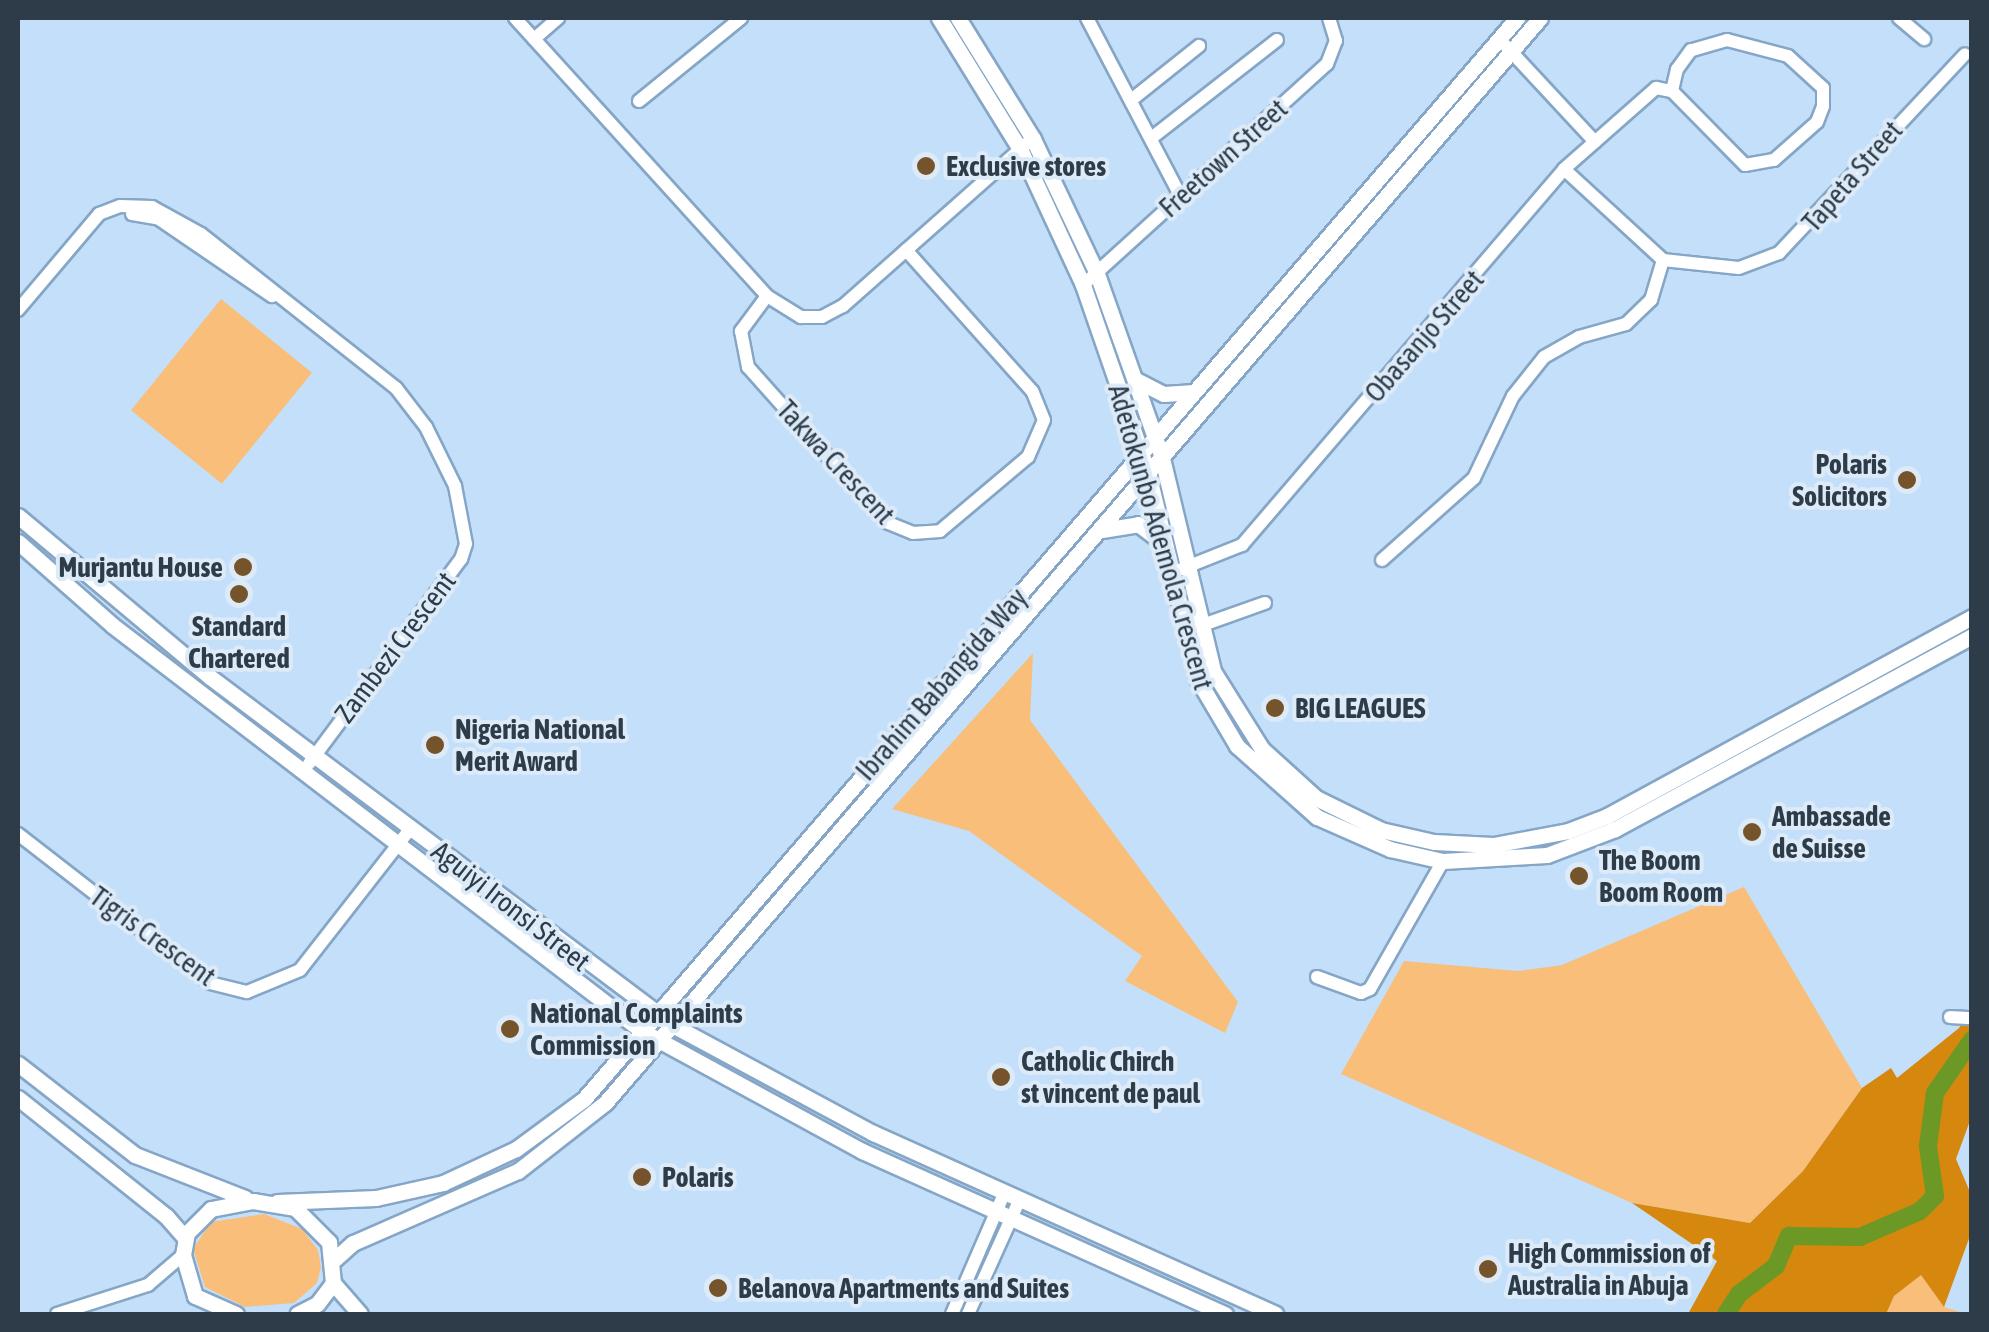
<!DOCTYPE html>
<style>
body{margin:0}
#map{position:relative;width:1989px;height:1332px;overflow:hidden;background:#c4dffa;font-family:"Asap Condensed",sans-serif}
div>[style]{position:absolute}
.green>*{inset:0;background:#f9be7a;transform-origin:0 0}
.forest>*{inset:0;background:#d6870e}
.river>*{height:18px;margin:-9px;padding:0 9px;transform-origin:9px;border-radius:9px;background:#6c9826}
.roads{filter:drop-shadow(2px 0 #85a6c6) drop-shadow(-2px 0 #85a6c6) drop-shadow(0 2px #85a6c6) drop-shadow(0 -2px #85a6c6)}
.minor>*{height:12px;margin:-6px;padding:0 6px;transform-origin:6px;border-radius:6px;background:#fff}
.major>*{height:15px;margin:-7.5px;padding:0 7.5px;transform-origin:7.5px;border-radius:7.5px;background:#fff}
.dots>*{width:28px;height:28px;translate:-50% -50%;box-sizing:border-box;border:5px solid #ddeaf8;border-radius:50%}
span{translate:-50% -50%;white-space:nowrap;text-align:center;line-height:1.15;-webkit-text-stroke:8px #ddeaf8;paint-order:stroke}
.street-label{font-size:28px;color:#2e3c49}
.poi-label{font-size:28px;color:#2e3c49;font-weight:700}
.left{translate:0 -50%;text-align:left}
.right{translate:-100% -50%;text-align:right}
.frame{position:absolute;inset:0;border:20px solid #2e3c49;pointer-events:none}
</style>
<div id="map">
<div class="green">
<i style="left:221px;top:299px;width:117px;height:143px;rotate:39deg"></i>
<i style="clip-path:polygon(1033px 653px,1030px 720px,1238px 1002px,1225px 1033px,1125px 981px,1142px 956px,969px 831px,892px 809px)"></i>
<i style="clip-path:polygon(1744px 887px,1862px 1088px,1803px 1171px,1750px 1223px,1632px 1203px,1341px 1074px,1404px 961px,1518px 971px,1562px 965px)"></i>
<i style="clip-path:polygon(264px 1214px,302px 1229px,318px 1250px,321px 1267px,317px 1283px,294px 1303px,245px 1307px,205px 1287px,193px 1249px,211px 1222px)"></i>
<i style="clip-path:polygon(1921px 1274px,1944px 1307px,1966px 1314px,1886px 1314px,1894px 1296px)"></i>
</div>
<div class="forest">
<i style="clip-path:polygon(1971px 1008px,1971px 1118px,1956px 1159px,1970px 1192px,1970px 1236px,1944px 1307px,1921px 1275px,1894px 1296px,1886px 1314px,1688px 1314px,1717px 1261px,1632px 1203px,1750px 1223px,1803px 1171px,1862px 1088px,1891px 1068px,1897px 1078px,1959px 1028px)"></i>
</div>
<div class="river">
<i style="left:1726px;top:1314px;width:24px;rotate:-57deg"></i>
<i style="left:1739px;top:1294px;width:46px;rotate:-37.1deg"></i>
<i style="left:1776px;top:1266px;width:33px;rotate:-67deg"></i>
<i style="left:1789px;top:1236px;width:71px;rotate:0.8deg"></i>
<i style="left:1860px;top:1237px;width:65px;rotate:-23.4deg"></i>
<i style="left:1920px;top:1211px;width:21px;rotate:-45deg"></i>
<i style="left:1935px;top:1196px;width:50px;rotate:-98deg"></i>
<i style="left:1928px;top:1146px;width:53px;rotate:-82.5deg"></i>
<i style="left:1935px;top:1093px;width:65px;rotate:-55.1deg"></i>
</div>
<div class="roads">
<div class="minor">
<i style="left:515px;top:18px;width:375px;rotate:47.8deg"></i>
<i style="left:767px;top:296px;width:40px;rotate:32deg"></i>
<i style="left:801px;top:317px;width:21px"></i>
<i style="left:822px;top:317px;width:24px;rotate:-28deg"></i>
<i style="left:843px;top:306px;width:246px;rotate:-41.5deg"></i>
<i style="left:1087px;top:18px;width:200px;rotate:62.3deg"></i>
<i style="left:1899px;top:18px;width:33px;rotate:40deg"></i>
<i style="left:534px;top:39px;width:32px;rotate:-41deg"></i>
<i style="left:1505px;top:45px;width:132px;rotate:47.1deg"></i>
<i style="left:1135px;top:97px;width:82px;rotate:-38.6deg"></i>
<i style="left:639px;top:101px;width:132px;rotate:-39.1deg"></i>
<i style="left:1154px;top:136px;width:156px;rotate:-38deg"></i>
<i style="left:132px;top:214px;width:27px;rotate:10deg"></i>
<i style="left:159px;top:219px;width:137px;rotate:34.3deg"></i>
<i style="left:1663px;top:260px;width:76px;rotate:6deg"></i>
<i style="left:1739px;top:268px;width:43px;rotate:-20.6deg"></i>
<i style="left:1779px;top:253px;width:272px;rotate:-46.9deg"></i>
<i style="left:1083px;top:285px;width:329px;rotate:-42.2deg"></i>
<i style="left:1327px;top:64px;width:25px;rotate:-69deg"></i>
<i style="left:1336px;top:41px;width:24px;rotate:-107deg"></i>
<i style="left:767px;top:296px;width:44px;rotate:126.6deg"></i>
<i style="left:741px;top:331px;width:37px;rotate:79deg"></i>
<i style="left:748px;top:367px;width:208px;rotate:48.3deg"></i>
<i style="left:886px;top:522px;width:29px;rotate:22deg"></i>
<i style="left:913px;top:533px;width:27px;rotate:-4deg"></i>
<i style="left:940px;top:531px;width:115px;rotate:-40.1deg"></i>
<i style="left:1028px;top:457px;width:40px;rotate:-66.6deg"></i>
<i style="left:1044px;top:420px;width:31px;rotate:-112deg"></i>
<i style="left:1032px;top:391px;width:189px;rotate:-131.8deg"></i>
<i style="left:18px;top:310px;width:126px;rotate:-49.8deg"></i>
<i style="left:99px;top:214px;width:22px;rotate:-21deg"></i>
<i style="left:120px;top:206px;width:32px;rotate:2deg"></i>
<i style="left:152px;top:207px;width:56px;rotate:28.9deg"></i>
<i style="left:201px;top:234px;width:248px;rotate:38.3deg"></i>
<i style="left:396px;top:388px;width:49px;rotate:52.4deg"></i>
<i style="left:426px;top:427px;width:66px;rotate:63.8deg"></i>
<i style="left:455px;top:486px;width:59px;rotate:79.3deg"></i>
<i style="left:466px;top:544px;width:16px;rotate:108deg"></i>
<i style="left:461px;top:559px;width:255px;rotate:126.6deg"></i>
<i style="left:1382px;top:560px;width:123px;rotate:-41.7deg"></i>
<i style="left:1474px;top:478px;width:91px;rotate:-64.6deg"></i>
<i style="left:1513px;top:396px;width:50px;rotate:-51.5deg"></i>
<i style="left:1544px;top:357px;width:40px;rotate:-29.7deg"></i>
<i style="left:1579px;top:337px;width:49px;rotate:-15.5deg"></i>
<i style="left:1626px;top:324px;width:35px;rotate:-44deg"></i>
<i style="left:1651px;top:300px;width:42px;rotate:-73.3deg"></i>
<i style="left:1663px;top:260px;width:134px;rotate:-137.4deg"></i>
<i style="left:1169px;top:574px;width:79px;rotate:-21.7deg"></i>
<i style="left:1242px;top:545px;width:495px;rotate:-49.4deg"></i>
<i style="left:1564px;top:169px;width:123px;rotate:-41.4deg"></i>
<i style="left:1656px;top:88px;width:16px;rotate:11deg"></i>
<i style="left:1672px;top:91px;width:104px;rotate:45.4deg"></i>
<i style="left:1745px;top:165px;width:29px;rotate:-10deg"></i>
<i style="left:1774px;top:160px;width:57px;rotate:-41.5deg"></i>
<i style="left:1817px;top:122px;width:17px;rotate:-69deg"></i>
<i style="left:1823px;top:106px;width:18px;rotate:-90deg"></i>
<i style="left:1823px;top:88px;width:47px;rotate:-137.6deg"></i>
<i style="left:1788px;top:56px;width:63px;rotate:-165.3deg"></i>
<i style="left:1727px;top:40px;width:37px;rotate:164deg"></i>
<i style="left:1691px;top:50px;width:24px;rotate:126deg"></i>
<i style="left:1677px;top:69px;width:23px;rotate:103deg"></i>
<i style="left:1200px;top:626px;width:69px;rotate:-19.5deg"></i>
<i style="left:18px;top:834px;width:243px;rotate:37.8deg"></i>
<i style="left:210px;top:983px;width:38px;rotate:14deg"></i>
<i style="left:247px;top:992px;width:57px;rotate:-22.5deg"></i>
<i style="left:300px;top:970px;width:180px;rotate:-52deg"></i>
<i style="left:1317px;top:977px;width:47px;rotate:20deg"></i>
<i style="left:1361px;top:993px;width:10px;rotate:-24deg"></i>
<i style="left:1370px;top:989px;width:147px;rotate:-60.3deg"></i>
<i style="left:1950px;top:1017px;width:22px;rotate:3deg"></i>
<i style="left:57px;top:1314px;width:96px;rotate:-17.7deg"></i>
<i style="left:148px;top:1285px;width:46px;rotate:-40.6deg"></i>
<i style="left:952px;top:1314px;width:131px;rotate:-66.6deg"></i>
<i style="left:968px;top:1314px;width:124px;rotate:-65.7deg"></i>
</div>
<div class="major">
<i style="left:939px;top:18px;width:154px;rotate:58.3deg"></i>
<i style="left:1020px;top:149px;width:150px;rotate:65.1deg"></i>
<i style="left:1083px;top:285px;width:199px;rotate:70.9deg"></i>
<i style="left:1148px;top:473px;width:213px;rotate:76.4deg"></i>
<i style="left:1198px;top:680px;width:77px;rotate:59.4deg"></i>
<i style="left:1237px;top:746px;width:107px;rotate:41.6deg"></i>
<i style="left:1317px;top:817px;width:80px;rotate:23.7deg"></i>
<i style="left:1390px;top:849px;width:54px;rotate:12.8deg"></i>
<i style="left:1443px;top:861px;width:104px;rotate:-3.3deg"></i>
<i style="left:1547px;top:855px;width:73px;rotate:-20.9deg"></i>
<i style="left:1615px;top:829px;width:406px;rotate:-28.4deg"></i>
<i style="left:958px;top:18px;width:142px;rotate:58.2deg"></i>
<i style="left:1033px;top:139px;width:149px;rotate:64.6deg"></i>
<i style="left:1097px;top:274px;width:195px;rotate:70.5deg"></i>
<i style="left:1162px;top:458px;width:219px;rotate:76.5deg"></i>
<i style="left:1213px;top:671px;width:92px;rotate:57.9deg"></i>
<i style="left:1262px;top:749px;width:73px;rotate:42.2deg"></i>
<i style="left:1316px;top:798px;width:72px;rotate:26.2deg"></i>
<i style="left:1381px;top:830px;width:54px;rotate:12.8deg"></i>
<i style="left:1434px;top:842px;width:59px;rotate:2.9deg"></i>
<i style="left:1493px;top:845px;width:76px;rotate:-10.6deg"></i>
<i style="left:1568px;top:831px;width:42px;rotate:-21deg"></i>
<i style="left:1607px;top:816px;width:416px;rotate:-28.6deg"></i>
<i style="left:1136px;top:380px;width:31px;rotate:27deg"></i>
<i style="left:1164px;top:394px;width:30px;rotate:-4deg"></i>
<i style="left:18px;top:516px;width:251px;rotate:40deg"></i>
<i style="left:210px;top:677px;width:583px;rotate:36.91deg"></i>
<i style="left:676px;top:1027px;width:224px;rotate:28.3deg"></i>
<i style="left:873px;top:1133px;width:441px;rotate:24.2deg"></i>
<i style="left:1102px;top:530px;width:36px;rotate:-9deg"></i>
<i style="left:1138px;top:524px;width:30px;rotate:37deg"></i>
<i style="left:18px;top:542px;width:125px;rotate:41.4deg"></i>
<i style="left:112px;top:625px;width:668px;rotate:37.45deg"></i>
<i style="left:642px;top:1031px;width:251px;rotate:28.6deg"></i>
<i style="left:862px;top:1151px;width:398px;rotate:24.2deg"></i>
<i style="left:18px;top:1064px;width:148px;rotate:37.9deg"></i>
<i style="left:135px;top:1155px;width:118px;rotate:21.4deg"></i>
<i style="left:18px;top:1098px;width:189px;rotate:38.6deg"></i>
<i style="left:166px;top:1216px;width:29px;rotate:49deg"></i>
<i style="left:277px;top:1202px;width:99px;rotate:-2.3deg"></i>
<i style="left:376px;top:1198px;width:69px;rotate:-12.6deg"></i>
<i style="left:443px;top:1183px;width:81px;rotate:-25deg"></i>
<i style="left:516px;top:1149px;width:84px;rotate:-36.3deg"></i>
<i style="left:584px;top:1099px;width:1428px;rotate:-49.2deg"></i>
<i style="left:335px;top:1259px;width:24px;rotate:-42deg"></i>
<i style="left:353px;top:1243px;width:180px;rotate:-23.6deg"></i>
<i style="left:518px;top:1171px;width:110px;rotate:-38deg"></i>
<i style="left:605px;top:1103px;width:1432px;rotate:-49.25deg"></i>
<i style="left:333px;top:1283px;width:41px;rotate:48.9deg"></i>
<i style="left:236px;top:1314px;width:45px;rotate:-156.3deg"></i>
<i style="left:195px;top:1296px;width:43px;rotate:-106.3deg"></i>
<i style="left:183px;top:1255px;width:22px;rotate:-80deg"></i>
<i style="left:187px;top:1233px;width:34px;rotate:-45deg"></i>
<i style="left:211px;top:1209px;width:43px;rotate:-10.8deg"></i>
<i style="left:253px;top:1201px;width:43px;rotate:9.5deg"></i>
<i style="left:295px;top:1208px;width:48px;rotate:45deg"></i>
<i style="left:329px;top:1242px;width:41px;rotate:84.4deg"></i>
<i style="left:333px;top:1283px;width:26px;rotate:127deg"></i>
<i style="left:317px;top:1304px;width:22px;rotate:153deg"></i>
</div>
</div>
<div class="dots">
<i style="left:926px;top:166px;background:#75532b"></i>
<i style="left:1907px;top:480px;background:#75532b"></i>
<i style="left:243px;top:567px;background:#75532b"></i>
<i style="left:239px;top:594px;background:#75532b"></i>
<i style="left:1275px;top:708px;background:#75532b"></i>
<i style="left:435px;top:745px;background:#75532b"></i>
<i style="left:1752px;top:832px;background:#75532b"></i>
<i style="left:1579px;top:876px;background:#75532b"></i>
<i style="left:510px;top:1029px;background:#75532b"></i>
<i style="left:1001px;top:1077px;background:#75532b"></i>
<i style="left:642px;top:1177px;background:#75532b"></i>
<i style="left:1488px;top:1269px;background:#75532b"></i>
<i style="left:718px;top:1288px;background:#75532b"></i>
</div>
<div class="street-label">
<span style="left:1223px;top:158px;rotate:-42deg">Freetown Street</span>
<span style="left:1852px;top:176px;rotate:-49deg">Tapeta Street</span>
<span style="left:1424px;top:336px;rotate:-49deg">Obasanjo Street</span>
<span style="left:836px;top:462px;rotate:47deg">Takwa Crescent</span>
<span style="left:1161px;top:537px;rotate:74deg">Adetokunbo Ademola Crescent</span>
<span style="left:395px;top:647px;rotate:-53deg">Zambezi Crescent</span>
<span style="left:941px;top:684px;rotate:-49deg">Ibrahim Babangida Way</span>
<span style="left:511px;top:906px;rotate:38deg">Aguiyi Ironsi Street</span>
<span style="left:153px;top:936px;rotate:36deg">Tigris Crescent</span>
</div>
<div class="poi-label">
<span class="left" style="left:946px;top:166px">Exclusive stores</span>
<span class="right" style="left:1887px;top:480px">Polaris<br>Solicitors</span>
<span class="right" style="left:223px;top:567px">Murjantu House</span>
<span style="left:239px;top:642px">Standard<br>Chartered</span>
<span class="left" style="left:1295px;top:708px">BIG LEAGUES</span>
<span class="left" style="left:455px;top:745px">Nigeria National<br>Merit Award</span>
<span class="left" style="left:1772px;top:832px">Ambassade<br>de Suisse</span>
<span class="left" style="left:1599px;top:876px">The Boom<br>Boom Room</span>
<span class="left" style="left:530px;top:1029px">National Complaints<br>Commission</span>
<span class="left" style="left:1021px;top:1077px">Catholic Chirch<br>st vincent de paul</span>
<span class="left" style="left:662px;top:1177px">Polaris</span>
<span class="left" style="left:1508px;top:1269px">High Commission of<br>Australia in Abuja</span>
<span class="left" style="left:738px;top:1288px">Belanova Apartments and Suites</span>
</div>
<div class="frame"></div>
</div>
